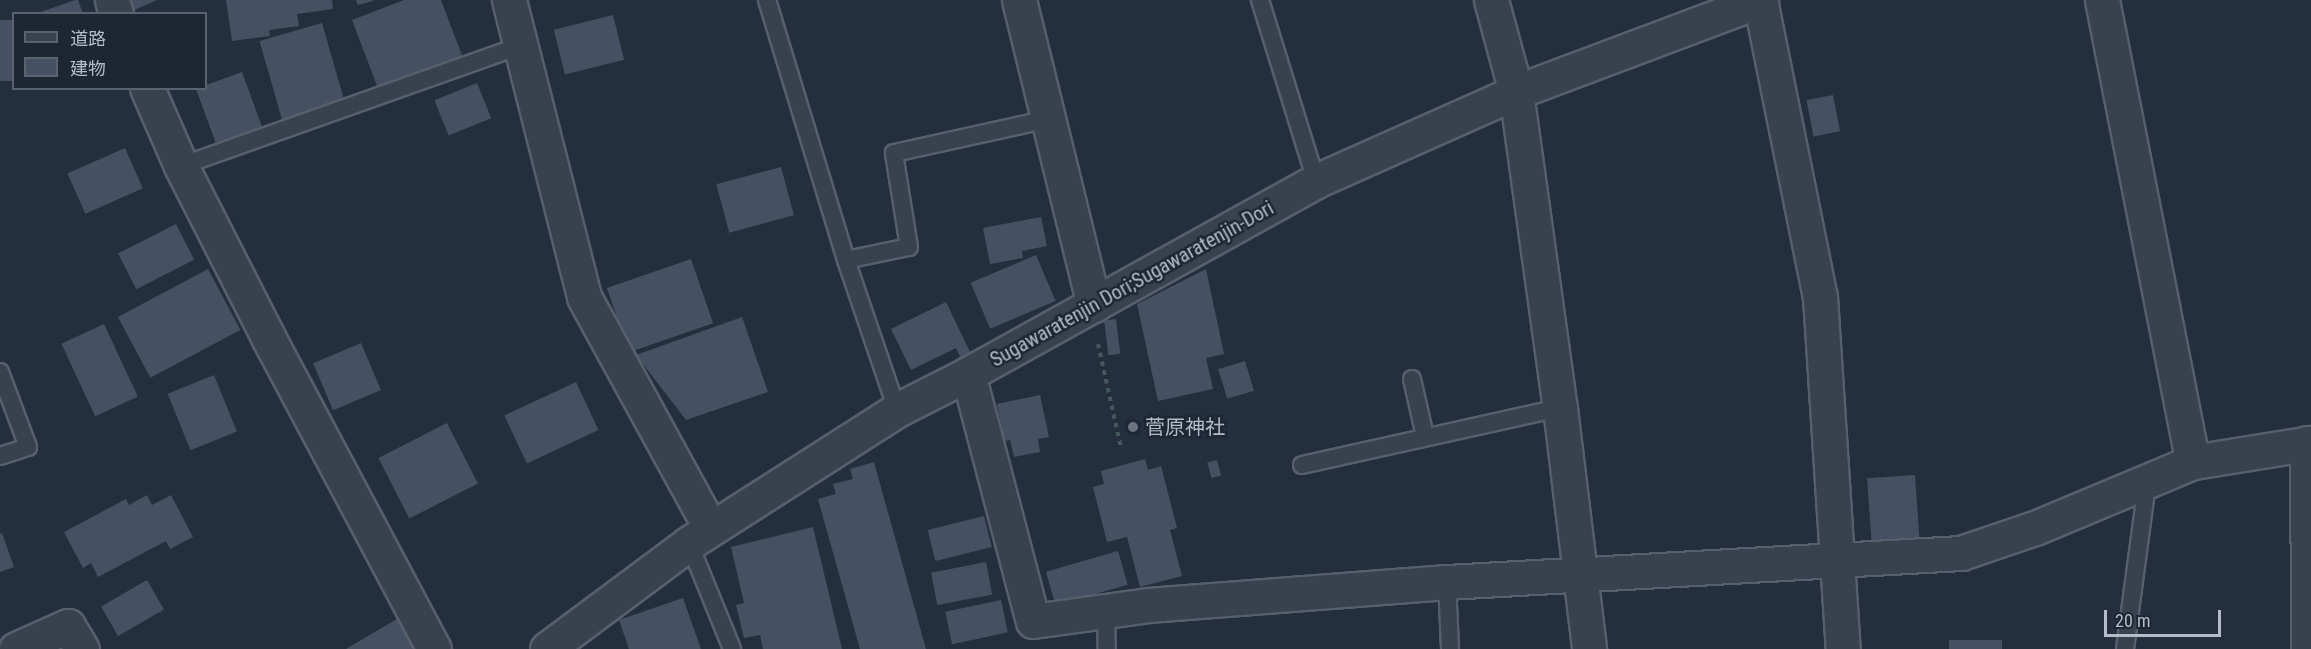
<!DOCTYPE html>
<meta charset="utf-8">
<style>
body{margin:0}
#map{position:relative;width:2311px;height:649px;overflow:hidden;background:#242f3e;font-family:"Roboto Condensed","Noto Sans JP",sans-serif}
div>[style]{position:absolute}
.building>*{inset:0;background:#455162;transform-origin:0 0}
.path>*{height:4px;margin-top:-2px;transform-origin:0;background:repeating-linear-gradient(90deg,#44595c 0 4.5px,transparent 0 9px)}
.roads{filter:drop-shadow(2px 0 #565f6c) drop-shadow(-2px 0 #565f6c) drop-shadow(0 2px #565f6c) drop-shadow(0 -2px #565f6c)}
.service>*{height:16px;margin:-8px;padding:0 8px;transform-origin:8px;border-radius:8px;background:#38414e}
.minor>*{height:33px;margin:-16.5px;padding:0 16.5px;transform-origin:16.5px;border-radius:16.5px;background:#38414e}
.dots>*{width:16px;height:16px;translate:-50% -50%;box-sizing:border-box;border:3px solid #1d2633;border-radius:50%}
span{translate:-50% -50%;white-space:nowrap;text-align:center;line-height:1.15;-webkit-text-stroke:5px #1d2633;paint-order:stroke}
.street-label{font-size:20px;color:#b4bcc9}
.poi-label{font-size:20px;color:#b4bcc9}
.left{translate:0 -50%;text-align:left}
.legend{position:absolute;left:12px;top:12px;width:195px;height:78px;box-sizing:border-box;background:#1d2633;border:2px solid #59626f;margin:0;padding:8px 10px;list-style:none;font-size:18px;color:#b4bcc9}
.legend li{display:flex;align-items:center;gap:12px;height:30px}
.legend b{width:30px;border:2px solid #59626f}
.scale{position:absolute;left:2104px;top:610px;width:117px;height:27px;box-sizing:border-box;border:3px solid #b4bcc9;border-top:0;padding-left:8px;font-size:18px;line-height:21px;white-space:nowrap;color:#b4bcc9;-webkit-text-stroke:4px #1d2633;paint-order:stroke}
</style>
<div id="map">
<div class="building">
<i style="clip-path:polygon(78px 0,83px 14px,35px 14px,75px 0)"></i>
<i style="clip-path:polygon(130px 0,157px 0,134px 10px)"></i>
<i style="clip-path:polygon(226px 0,332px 0,333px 9px,297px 14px,299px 26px,269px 30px,270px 36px,232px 41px)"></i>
<i style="clip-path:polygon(356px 0,373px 0,373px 1px,358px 5px)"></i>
<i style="clip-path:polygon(404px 0,441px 0,463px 58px,379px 91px,352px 20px)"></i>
<i style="left:613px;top:15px;width:46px;height:61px;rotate:76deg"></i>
<i style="left:14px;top:20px;width:61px;height:15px;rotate:90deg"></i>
<i style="left:322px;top:23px;width:82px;height:65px;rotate:74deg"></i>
<i style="left:242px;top:72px;width:61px;height:49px;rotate:70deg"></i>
<i style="left:477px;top:83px;width:38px;height:46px;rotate:68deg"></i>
<i style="left:1833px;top:95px;width:37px;height:27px;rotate:79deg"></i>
<i style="left:125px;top:148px;width:44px;height:63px;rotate:66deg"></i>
<i style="left:781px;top:167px;width:50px;height:67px;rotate:75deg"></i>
<i style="clip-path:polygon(1041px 217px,1047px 246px,1022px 251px,1023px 258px,990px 264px,983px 228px)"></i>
<i style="left:176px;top:224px;width:40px;height:65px;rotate:63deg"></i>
<i style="left:1036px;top:255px;width:50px;height:71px;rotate:67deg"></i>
<i style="left:691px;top:259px;width:68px;height:89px;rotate:71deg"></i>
<i style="left:208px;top:269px;width:69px;height:102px;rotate:62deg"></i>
<i style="clip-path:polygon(1206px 269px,1224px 354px,1206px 358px,1213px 389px,1158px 401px,1137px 304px)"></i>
<i style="clip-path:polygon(946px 302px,971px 354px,961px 359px,956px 348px,911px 370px,891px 329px)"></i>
<i style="clip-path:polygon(742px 317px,768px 392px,686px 420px,636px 355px)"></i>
<i style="left:1116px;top:319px;width:35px;height:12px;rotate:83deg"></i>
<i style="left:104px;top:324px;width:80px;height:47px;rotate:65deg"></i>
<i style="left:361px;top:343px;width:51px;height:52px;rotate:67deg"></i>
<i style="left:1245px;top:361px;width:31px;height:28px;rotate:73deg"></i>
<i style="left:214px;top:375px;width:61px;height:50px;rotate:68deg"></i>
<i style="left:576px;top:382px;width:53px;height:79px;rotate:65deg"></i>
<i style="clip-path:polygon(1040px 395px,1049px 437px,1038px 439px,1040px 452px,1014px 457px,1010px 440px,1004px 441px,997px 404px)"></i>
<i style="left:447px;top:423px;width:68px;height:77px;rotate:63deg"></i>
<i style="clip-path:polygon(1145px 459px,1148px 470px,1161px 466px,1177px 528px,1170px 530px,1182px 576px,1140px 587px,1127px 537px,1107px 542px,1093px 487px,1104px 484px,1101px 471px)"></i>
<i style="left:1217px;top:460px;width:16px;height:10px;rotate:75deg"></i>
<i style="clip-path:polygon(874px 462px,926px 649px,860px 649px,818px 499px,836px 494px,833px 484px,853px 479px,850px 469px)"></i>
<i style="left:1915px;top:475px;width:63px;height:48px;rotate:86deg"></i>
<i style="clip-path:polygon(147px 495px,152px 505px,171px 495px,193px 537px,170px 549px,166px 541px,98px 577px,91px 563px,83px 568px,64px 532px,126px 499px,129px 505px)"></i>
<i style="left:984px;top:516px;width:32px;height:58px;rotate:76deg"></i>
<i style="clip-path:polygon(813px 527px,842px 649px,763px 649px,760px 635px,744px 638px,736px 605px,744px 603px,731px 547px)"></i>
<i style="clip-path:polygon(2px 533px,14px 567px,0 572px,0 534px)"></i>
<i style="left:1118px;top:551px;width:35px;height:75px;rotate:74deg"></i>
<i style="left:986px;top:562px;width:33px;height:56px;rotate:79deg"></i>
<i style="left:147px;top:580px;width:34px;height:53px;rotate:60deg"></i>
<i style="clip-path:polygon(683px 598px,701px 649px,629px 649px,619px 620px)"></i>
<i style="left:1001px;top:600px;width:33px;height:57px;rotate:78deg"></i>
<i style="clip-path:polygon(400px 617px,418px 649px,346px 649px)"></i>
<i style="left:2002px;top:640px;width:9px;height:53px;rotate:90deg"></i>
</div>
<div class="path">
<i style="left:1098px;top:344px;width:107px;rotate:77.5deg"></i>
</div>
<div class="roads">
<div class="service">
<i style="left:767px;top:0;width:272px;rotate:73.1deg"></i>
<i style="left:846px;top:260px;width:158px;rotate:71.2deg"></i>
<i style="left:1260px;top:0;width:189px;rotate:72.8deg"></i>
<i style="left:181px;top:166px;width:360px;rotate:-19.5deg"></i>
<i style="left:846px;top:260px;width:64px;rotate:-11.7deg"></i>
<i style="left:909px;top:247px;width:95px;rotate:-99.1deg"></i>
<i style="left:894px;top:153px;width:158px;rotate:-12.4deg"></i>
<i style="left:0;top:372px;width:80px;rotate:69.5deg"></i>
<i style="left:28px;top:447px;width:29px;rotate:162deg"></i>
<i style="left:1412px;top:379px;width:58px;rotate:77.2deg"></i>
<i style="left:1302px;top:465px;width:264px;rotate:-12.5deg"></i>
<i style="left:689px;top:543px;width:114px;rotate:67.9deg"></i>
<i style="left:1447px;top:582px;width:67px;rotate:87.4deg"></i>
<i style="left:1106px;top:610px;width:39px;rotate:89deg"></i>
<i style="left:2125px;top:649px;width:166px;rotate:-82.4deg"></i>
</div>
<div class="minor">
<i style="left:112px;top:0;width:15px;rotate:74deg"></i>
<i style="left:509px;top:0;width:306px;rotate:75.8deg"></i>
<i style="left:584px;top:297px;width:264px;rotate:61.3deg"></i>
<i style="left:1019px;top:0;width:314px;rotate:76.2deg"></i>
<i style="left:1491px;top:0;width:95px;rotate:74.8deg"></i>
<i style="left:1516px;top:92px;width:319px;rotate:82.1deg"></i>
<i style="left:1560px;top:408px;width:243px;rotate:83.1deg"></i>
<i style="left:1760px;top:0;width:303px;rotate:78.6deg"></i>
<i style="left:1820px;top:297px;width:353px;rotate:86.3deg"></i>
<i style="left:2102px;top:0;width:471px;rotate:78.9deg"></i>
<i style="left:147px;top:88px;width:85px;rotate:66.4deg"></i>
<i style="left:181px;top:166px;width:192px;rotate:63deg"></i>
<i style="left:268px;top:337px;width:353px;rotate:62deg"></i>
<i style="left:968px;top:374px;width:255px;rotate:75.3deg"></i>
<i style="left:1033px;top:621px;width:116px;rotate:-7.9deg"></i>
<i style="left:1148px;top:605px;width:300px;rotate:-4.4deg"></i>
<i style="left:1447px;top:582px;width:515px;rotate:-3.23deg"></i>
<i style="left:1961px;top:553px;width:78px;rotate:-18.7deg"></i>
<i style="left:2035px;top:528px;width:171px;rotate:-22.7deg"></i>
<i style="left:2193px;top:462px;width:120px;rotate:-9.1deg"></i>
<i style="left:2307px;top:443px;width:206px;rotate:89.7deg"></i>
<i style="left:16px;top:649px;width:57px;rotate:-23.9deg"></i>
<i style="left:68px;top:626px;width:27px;rotate:59deg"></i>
<i style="left:547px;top:649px;width:177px;rotate:-36.7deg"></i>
<i style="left:689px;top:543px;width:247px;rotate:-32.6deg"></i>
<i style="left:897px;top:410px;width:80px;rotate:-26.9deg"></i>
<i style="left:968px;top:374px;width:398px;rotate:-29deg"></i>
<i style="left:1316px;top:181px;width:219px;rotate:-24deg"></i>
<i style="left:1516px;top:92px;width:262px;rotate:-20.6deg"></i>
</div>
</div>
<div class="dots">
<i style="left:1133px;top:427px;background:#6b7280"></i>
</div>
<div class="street-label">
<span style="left:1132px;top:284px;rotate:-29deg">Sugawaratenjin Dori;Sugawaratenjin-Dori</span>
</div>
<div class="poi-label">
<span class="left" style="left:1145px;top:427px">菅原神社</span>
</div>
<ul class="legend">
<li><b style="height:8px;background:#38414e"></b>道路</li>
<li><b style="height:16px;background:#455162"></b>建物</li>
</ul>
<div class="scale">20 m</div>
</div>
